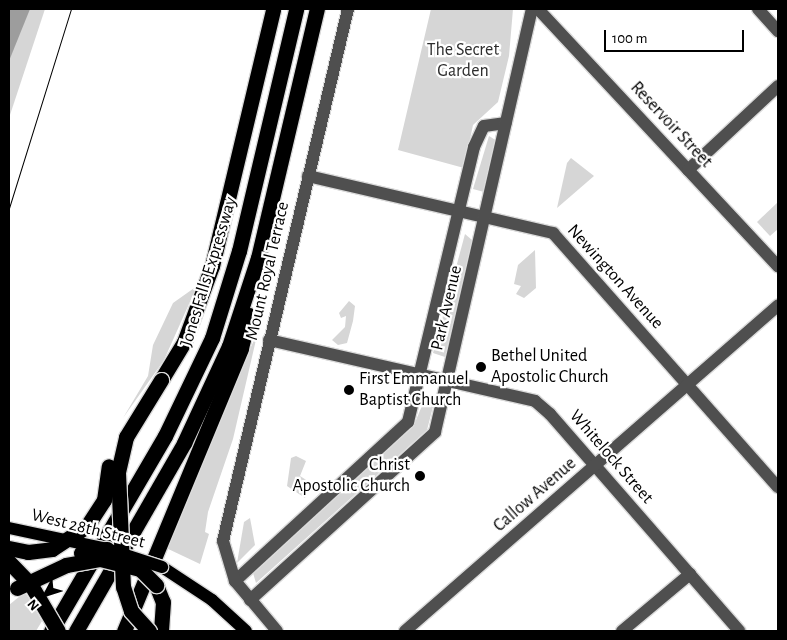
<!DOCTYPE html>
<style>
body{margin:0}
#map{position:relative;width:787px;height:640px;overflow:hidden;background:#fff;font-family:"Alegreya Sans",sans-serif}
div>[style]{position:absolute}
.green>*{inset:0;background:#d6d6d6}
.water>*{inset:0;background:#9d9d9d}
.roads{filter:drop-shadow(1px 0 #dbdbdb) drop-shadow(-1px 0 #dbdbdb) drop-shadow(0 1px #dbdbdb) drop-shadow(0 -1px #dbdbdb)}
.minor>*{height:12px;margin:-6px;padding:0 6px;transform-origin:6px;border-radius:6px;background:#4f4f4f}
.major>*{height:12px;margin:-6px;padding:0 6px;transform-origin:6px;border-radius:6px;background:#000}
.highway>*{height:15px;margin:-7.5px;padding:0 7.5px;transform-origin:7.5px;border-radius:7.5px;background:#000}
.tram>*{height:1px;margin:-0.5px;padding:0 0.5px;transform-origin:0.5px;border-radius:0.5px;background:#000}
.bridges{filter:drop-shadow(1px 0 #dbdbdb) drop-shadow(-1px 0 #dbdbdb) drop-shadow(0 1px #dbdbdb) drop-shadow(0 -1px #dbdbdb)}
.major-bridge>*{height:12px;margin:-6px;padding:0 6px;transform-origin:6px;border-radius:6px;background:#000}
.highway-bridge>*{height:15px;margin:-7.5px;padding:0 7.5px;transform-origin:7.5px;border-radius:7.5px;background:#000}
.dots>*{width:14px;height:14px;translate:-50% -50%;box-sizing:border-box;border:2px solid #fff;border-radius:50%}
span{translate:-50% -50%;white-space:nowrap;text-align:center;line-height:1.15;-webkit-text-stroke:4.5px #fff;paint-order:stroke}
.park-label{font-size:18px;color:#2d2d2d}
.street-label{font-size:18px;color:#000}
.poi-label{font-size:18px;color:#000}
.left{translate:0 -50%;text-align:left}
.right{translate:-100% -50%;text-align:right}
.frame{position:absolute;inset:0;border:10px solid #000;pointer-events:none}
.north{position:absolute;left:20px;top:570px;width:50px;height:50px;-webkit-text-stroke:4px #fff;paint-order:stroke;rotate:230deg;font-size:14px;font-weight:700;line-height:20px;text-align:center;color:#000}
.north::after{content:'';display:block;margin:auto;width:18px;height:22px;background:#000;clip-path:polygon(50% 0,100% 100%,50% 72%,0 100%)}
.scale{position:absolute;left:604px;top:30px;width:140px;height:22px;box-sizing:border-box;border:2px solid #000;border-top:0;padding-left:6px;font-size:15px;line-height:18px;white-space:nowrap;color:#000;-webkit-text-stroke:4px #fff;paint-order:stroke}
</style>
<div id="map">
<div class="green">
<i style="clip-path:polygon(24px 9px,45px 9px,9px 118px,9px 43px)"></i>
<i style="clip-path:polygon(431px 9px,513px 9px,509px 56px,498px 102px,473px 125px,464px 168px,398px 150px)"></i>
<i style="clip-path:polygon(489px 136px,497px 141px,484px 192px,473px 189px)"></i>
<i style="clip-path:polygon(571px 158px,594px 176px,557px 208px,567px 163px)"></i>
<i style="clip-path:polygon(778px 202px,778px 229px,770px 236px,757px 222px)"></i>
<i style="clip-path:polygon(465px 234px,472px 240px,445px 357px,433px 353px)"></i>
<i style="clip-path:polygon(535px 250px,536px 288px,524px 298px,516px 294px,521px 286px,514px 284px,518px 265px)"></i>
<i style="clip-path:polygon(197px 286px,164px 360px,123px 418px,148px 376px,153px 345px,173px 303px)"></i>
<i style="clip-path:polygon(349px 301px,355px 306px,353px 321px,347px 343px,338px 345px,332px 340px,345px 327px,346px 316px,341px 318px,339px 313px)"></i>
<i style="clip-path:polygon(258px 331px,233px 439px,208px 512px,205px 532px,209px 534px,200px 564px,164px 547px)"></i>
<i style="clip-path:polygon(426px 396px,434px 403px,427px 430px,256px 583px,253px 573px,414px 425px)"></i>
<i style="clip-path:polygon(296px 456px,306px 461px,300px 476px,311px 483px,305px 498px,287px 486px,291px 458px)"></i>
<i style="clip-path:polygon(250px 518px,255px 545px,237px 563px,244px 522px)"></i>
<i style="clip-path:polygon(25px 592px,42px 621px,36px 631px,9px 631px,9px 605px)"></i>
</div>
<div class="water">
<i style="clip-path:polygon(9px 9px,30px 9px,9px 61px)"></i>
</div>
<div class="roads">
<div class="minor">
<i style="left:538px;top:9px;width:352px;rotate:47deg"></i>
<i style="left:758px;top:9px;width:30px;rotate:48deg"></i>
<i style="left:688px;top:170px;width:123px;rotate:-43deg"></i>
<i style="left:308px;top:176px;width:252px;rotate:13.1deg"></i>
<i style="left:553px;top:233px;width:339px;rotate:48.5deg"></i>
<i style="left:269px;top:340px;width:273px;rotate:12.9deg"></i>
<i style="left:535px;top:401px;width:20px;rotate:41deg"></i>
<i style="left:550px;top:414px;width:288px;rotate:48.9deg"></i>
<i style="left:235px;top:581px;width:235px;rotate:-42.6deg"></i>
<i style="left:408px;top:422px;width:283px;rotate:-76.5deg"></i>
<i style="left:474px;top:147px;width:23px;rotate:-65deg"></i>
<i style="left:484px;top:126px;width:22px;rotate:-8deg"></i>
<i style="left:250px;top:600px;width:250px;rotate:-42.2deg"></i>
<i style="left:435px;top:432px;width:434px;rotate:-77.1deg"></i>
<i style="left:277px;top:631px;width:65px;rotate:-130deg"></i>
<i style="left:235px;top:581px;width:42px;rotate:-106.7deg"></i>
<i style="left:223px;top:541px;width:546px;rotate:-76.78deg"></i>
<i style="left:405px;top:631px;width:495px;rotate:-41.1deg"></i>
<i style="left:622px;top:631px;width:89px;rotate:-40deg"></i>
</div>
<div class="major">
<i style="left:162px;top:567px;width:60px;rotate:33.4deg"></i>
<i style="left:212px;top:600px;width:46px;rotate:42.4deg"></i>
</div>
<div class="highway">
<i style="left:161px;top:380px;width:44px;rotate:-58.8deg"></i>
<i style="left:184px;top:342px;width:81px;rotate:-69.8deg"></i>
<i style="left:212px;top:266px;width:264px;rotate:-76.6deg"></i>
<i style="left:156px;top:585px;width:18px;rotate:68deg"></i>
<i style="left:163px;top:602px;width:29px;rotate:94deg"></i>
<i style="left:51px;top:631px;width:226px;rotate:-59.7deg"></i>
<i style="left:165px;top:436px;width:109px;rotate:-64.4deg"></i>
<i style="left:212px;top:338px;width:91px;rotate:-72.8deg"></i>
<i style="left:239px;top:251px;width:249px;rotate:-76.7deg"></i>
<i style="left:76px;top:631px;width:217px;rotate:-60.1deg"></i>
<i style="left:184px;top:443px;width:107px;rotate:-65.1deg"></i>
<i style="left:229px;top:346px;width:93px;rotate:-71.8deg"></i>
<i style="left:258px;top:258px;width:256px;rotate:-76.7deg"></i>
<i style="left:124px;top:631px;width:306px;rotate:-67.5deg"></i>
<i style="left:241px;top:348px;width:34px;rotate:-76deg"></i>
</div>
</div>
<div class="tram">
<i style="left:9px;top:208px;width:208px;rotate:-72.7deg"></i>
</div>
<div class="bridges">
<div class="major-bridge">
<i style="left:9px;top:528px;width:100px;rotate:12.1deg"></i>
<i style="left:107px;top:549px;width:58px;rotate:18.1deg"></i>
</div>
<div class="highway-bridge">
<i style="left:9px;top:548px;width:19px;rotate:12deg"></i>
<i style="left:28px;top:552px;width:24px;rotate:-7deg"></i>
<i style="left:52px;top:549px;width:42px;rotate:-33.3deg"></i>
<i style="left:87px;top:526px;width:31px;rotate:-57deg"></i>
<i style="left:104px;top:500px;width:34px;rotate:-82deg"></i>
<i style="left:81px;top:553px;width:26px;rotate:-9deg"></i>
<i style="left:9px;top:562px;width:32px;rotate:46deg"></i>
<i style="left:31px;top:585px;width:53px;rotate:59.6deg"></i>
<i style="left:17px;top:588px;width:54px;rotate:-25.1deg"></i>
<i style="left:66px;top:565px;width:35px;rotate:-10deg"></i>
<i style="left:100px;top:559px;width:41px;rotate:14deg"></i>
<i style="left:140px;top:569px;width:23px;rotate:45deg"></i>
<i style="left:149px;top:631px;width:27px;rotate:-132deg"></i>
<i style="left:131px;top:611px;width:25px;rotate:-108deg"></i>
<i style="left:123px;top:587px;width:115px;rotate:-92.5deg"></i>
<i style="left:118px;top:472px;width:36px;rotate:-77deg"></i>
<i style="left:126px;top:437px;width:67px;rotate:-58.4deg"></i>
</div>
</div>
<div class="dots">
<i style="left:481px;top:367px;background:#000"></i>
<i style="left:349px;top:390px;background:#000"></i>
<i style="left:420px;top:476px;background:#000"></i>
</div>
<div class="park-label">
<span style="left:463px;top:61px">The Secret<br>Garden</span>
</div>
<div class="street-label">
<span style="left:671px;top:125px;rotate:47deg">Reservoir Street</span>
<span style="left:268px;top:271px;rotate:-77deg">Mount Royal Terrace</span>
<span style="left:209px;top:272px;rotate:-73deg">Jones Falls Expressway</span>
<span style="left:615px;top:277px;rotate:48deg">Newington Avenue</span>
<span style="left:447px;top:308px;rotate:-77deg">Park Avenue</span>
<span style="left:611px;top:457px;rotate:49deg">Whitelock Street</span>
<span style="left:535px;top:495px;rotate:-41deg">Callow Avenue</span>
<span style="left:88px;top:529px;rotate:14deg">West 28th Street</span>
</div>
<div class="poi-label">
<span class="left" style="left:491px;top:367px">Bethel United<br>Apostolic Church</span>
<span class="left" style="left:359px;top:390px">First Emmanuel<br>Baptist Church</span>
<span class="right" style="left:410px;top:476px">Christ<br>Apostolic Church</span>
</div>
<div class="frame"></div>
<div class="north">N</div>
<div class="scale">100 m</div>
</div>
